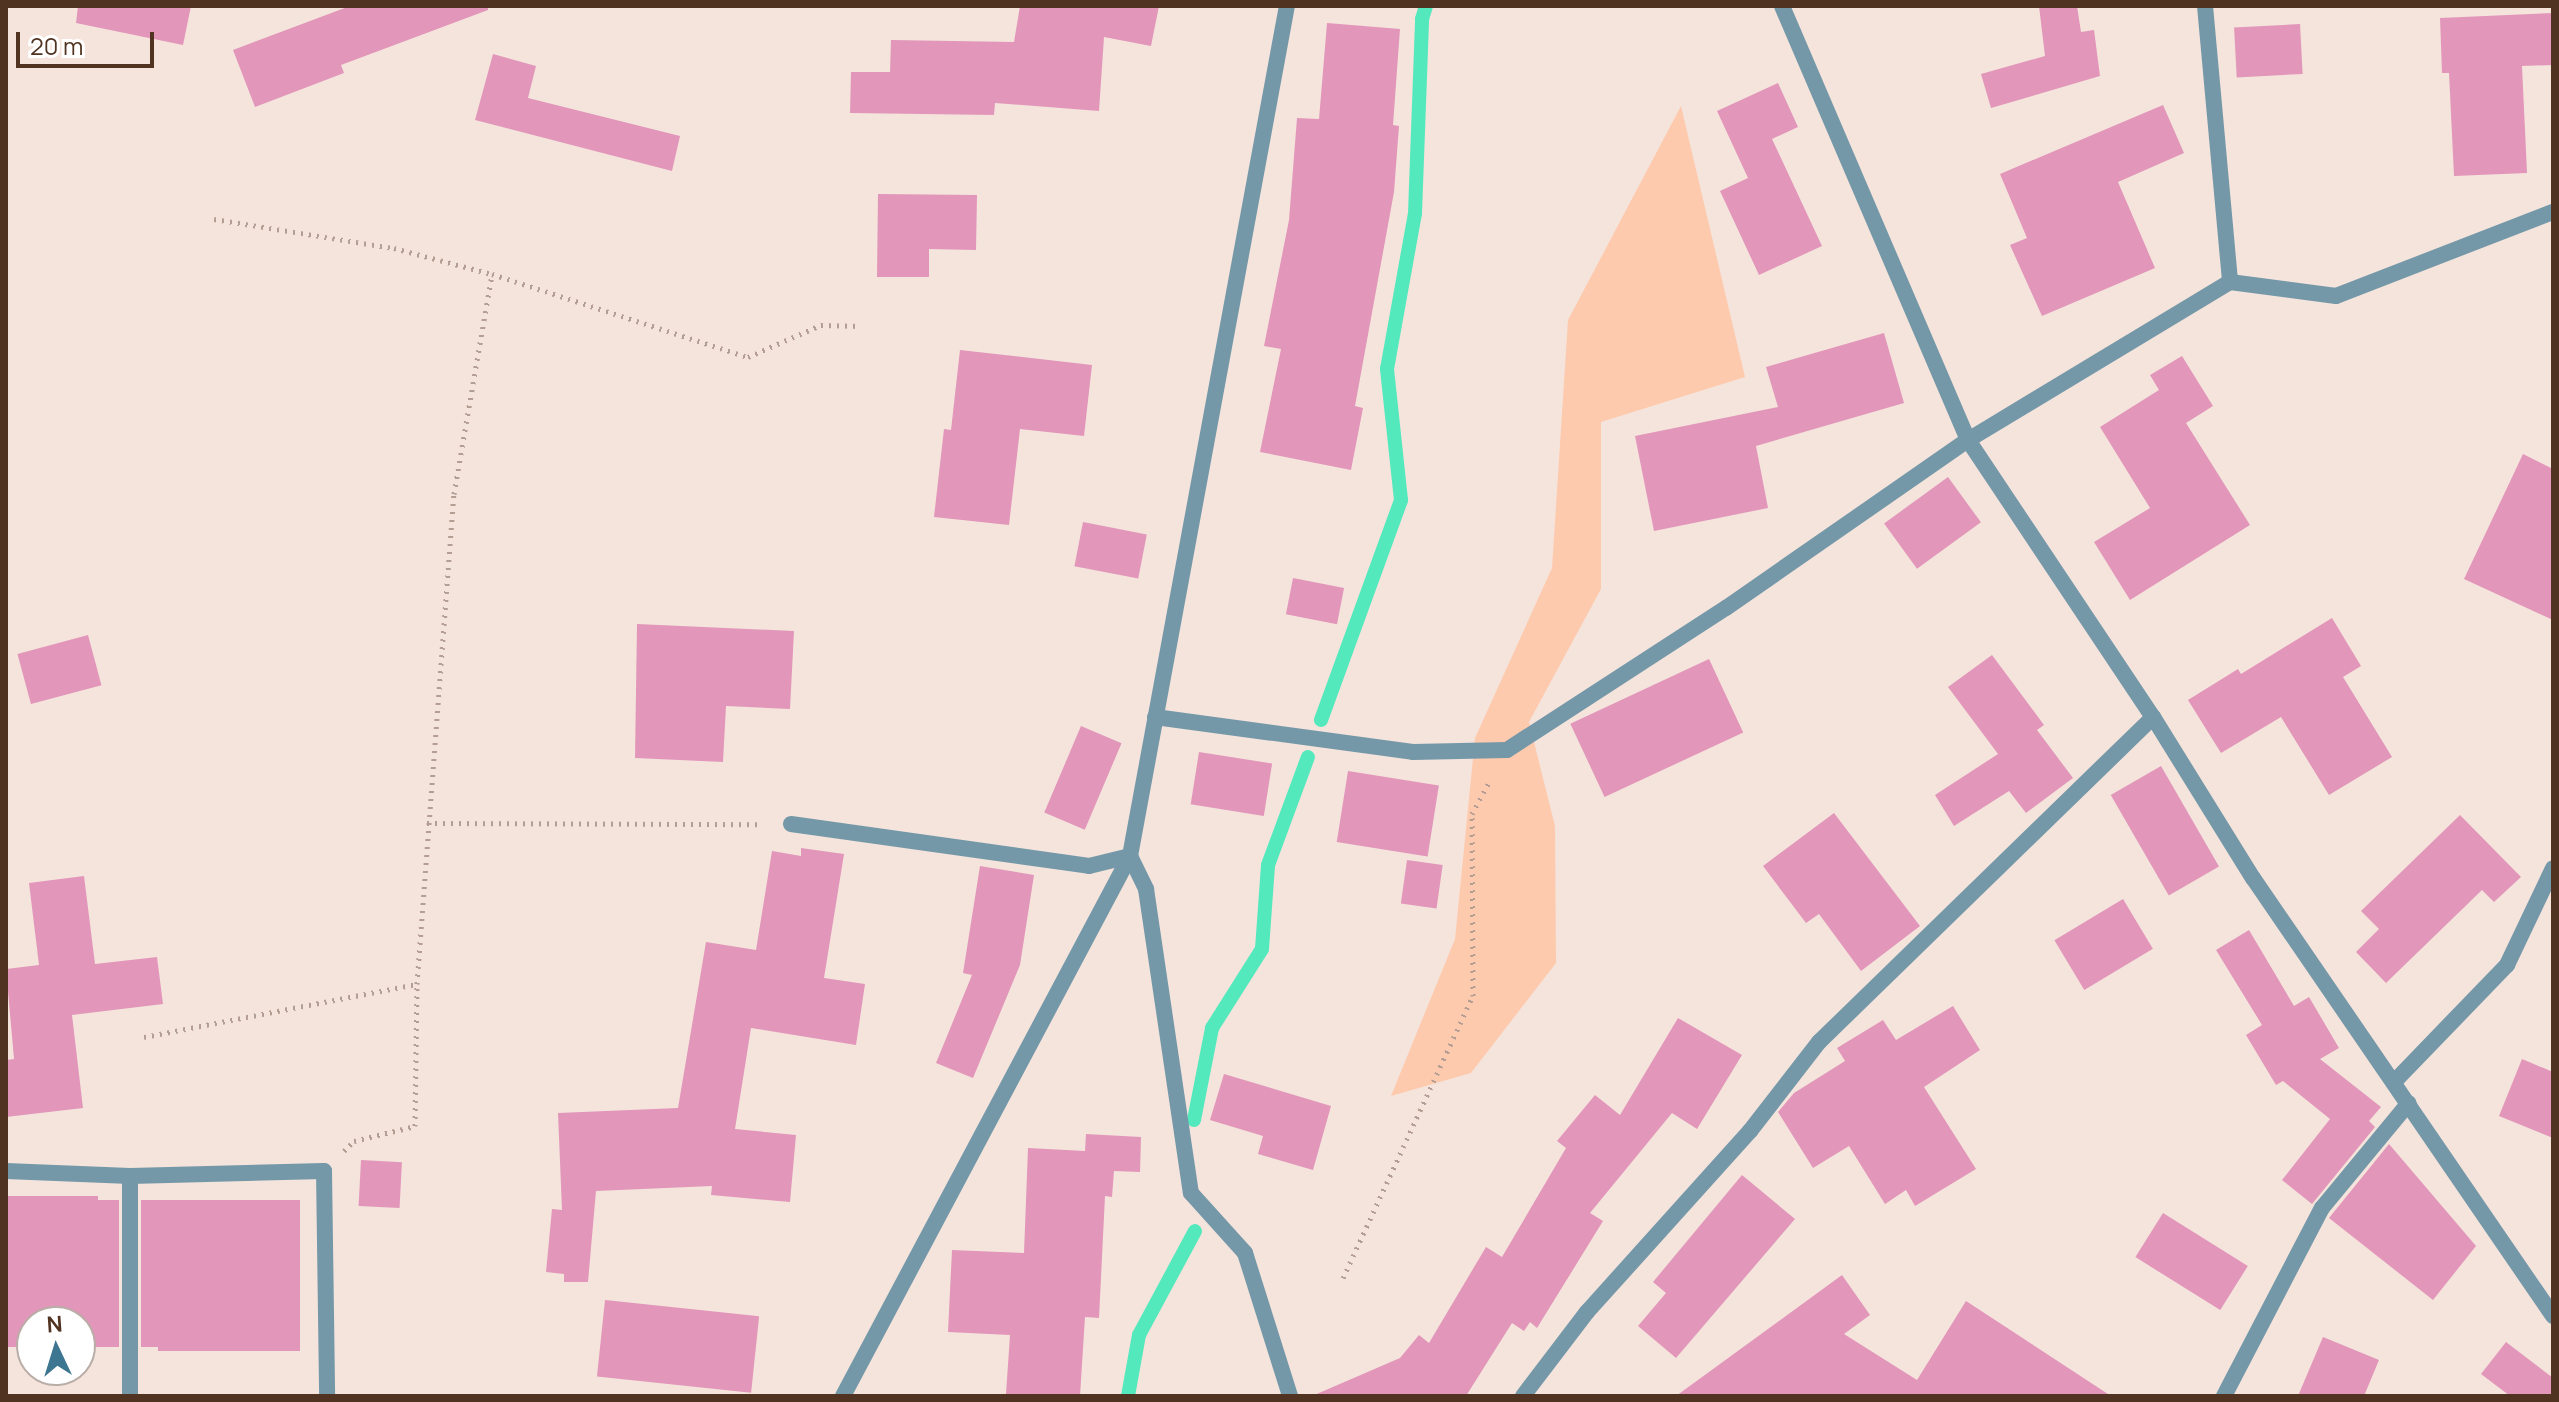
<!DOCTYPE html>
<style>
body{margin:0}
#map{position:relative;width:2559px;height:1402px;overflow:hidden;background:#f4e4dc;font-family:Manrope,sans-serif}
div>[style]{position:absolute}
.green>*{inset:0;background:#fecaae}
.stream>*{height:14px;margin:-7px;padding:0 7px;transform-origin:7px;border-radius:7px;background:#53e9bd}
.building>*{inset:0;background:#e296ba;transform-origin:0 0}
.path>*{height:5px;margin-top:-2.5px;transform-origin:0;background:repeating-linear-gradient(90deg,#b49e93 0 2px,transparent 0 8px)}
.minor>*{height:16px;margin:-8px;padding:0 8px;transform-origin:8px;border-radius:8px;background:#7598a9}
span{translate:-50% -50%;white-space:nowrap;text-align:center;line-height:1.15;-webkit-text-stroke:8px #fff;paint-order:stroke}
.frame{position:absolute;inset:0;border:8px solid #513322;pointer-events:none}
.north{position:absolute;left:16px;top:1306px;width:80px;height:80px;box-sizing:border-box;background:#fff;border:2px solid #b9ada7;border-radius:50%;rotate:356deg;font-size:22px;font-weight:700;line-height:32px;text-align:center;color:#513322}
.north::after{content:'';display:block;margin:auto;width:28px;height:36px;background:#3d7690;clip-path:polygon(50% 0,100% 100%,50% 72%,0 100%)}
.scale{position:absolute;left:16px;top:32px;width:138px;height:36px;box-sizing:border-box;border:4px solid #513322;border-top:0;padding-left:10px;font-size:24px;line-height:28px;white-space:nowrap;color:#513322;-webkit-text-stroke:6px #fff;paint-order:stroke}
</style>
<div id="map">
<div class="green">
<i style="clip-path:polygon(1681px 106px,1745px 377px,1601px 422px,1601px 589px,1529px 722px,1555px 826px,1556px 963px,1471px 1073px,1391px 1096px,1455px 939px,1475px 738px,1552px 568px,1568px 320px)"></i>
</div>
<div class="stream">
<i style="left:1321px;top:720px;width:234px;rotate:-70deg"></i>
<i style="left:1401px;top:500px;width:132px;rotate:-96.1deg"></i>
<i style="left:1387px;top:369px;width:158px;rotate:-79.8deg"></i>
<i style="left:1415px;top:213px;width:194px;rotate:-87.9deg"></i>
<i style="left:1422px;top:19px;width:14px;rotate:-73deg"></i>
<i style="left:1194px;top:1120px;width:94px;rotate:-78.9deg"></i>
<i style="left:1212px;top:1028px;width:93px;rotate:-57.7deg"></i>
<i style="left:1262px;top:949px;width:84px;rotate:-85.9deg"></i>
<i style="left:1268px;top:865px;width:115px;rotate:-69.7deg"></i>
<i style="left:1128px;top:1396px;width:62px;rotate:-79.8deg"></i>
<i style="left:1139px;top:1335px;width:118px;rotate:-61.7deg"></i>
</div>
<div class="building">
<i style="clip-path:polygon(78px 6px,191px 6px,183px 45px,76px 23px)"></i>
<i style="clip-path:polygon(350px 6px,488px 6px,488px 10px,341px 65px,344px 73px,255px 107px,233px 50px)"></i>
<i style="clip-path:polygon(1020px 6px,1159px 6px,1151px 46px,1104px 37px,1099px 111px,995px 103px,994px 115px,850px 113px,851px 72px,890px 72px,891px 40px,1014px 42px)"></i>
<i style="clip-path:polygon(2039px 6px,2077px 6px,2081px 32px,2094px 30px,2100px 76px,1991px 108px,1981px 74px,2045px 56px)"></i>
<i style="clip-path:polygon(2553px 13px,2553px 65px,2522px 66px,2527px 173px,2454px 176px,2449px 73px,2442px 73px,2440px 18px)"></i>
<i style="clip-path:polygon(1327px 23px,1400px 29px,1393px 125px,1399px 126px,1394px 192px,1355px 406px,1363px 408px,1351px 470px,1260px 452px,1281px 349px,1264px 346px,1289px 220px,1297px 118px,1319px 119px)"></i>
<i style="left:2300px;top:24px;width:50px;height:66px;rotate:87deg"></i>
<i style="clip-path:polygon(493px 54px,536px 66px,528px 98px,680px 136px,672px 171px,475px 120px)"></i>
<i style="clip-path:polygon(1778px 83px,1798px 127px,1772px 139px,1822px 246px,1759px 275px,1720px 191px,1748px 178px,1717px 111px)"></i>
<i style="clip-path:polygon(2163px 105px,2184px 153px,2118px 182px,2155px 268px,2042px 316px,2010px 245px,2027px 238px,2000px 174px)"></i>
<i style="clip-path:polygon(878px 194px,977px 195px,976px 250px,929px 249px,929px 277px,877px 277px)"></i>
<i style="clip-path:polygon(1884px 333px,1904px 403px,1756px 446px,1768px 508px,1654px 531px,1635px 436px,1778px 407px,1766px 367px)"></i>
<i style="clip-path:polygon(960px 350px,1092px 365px,1084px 436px,1020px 429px,1009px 525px,934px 517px,944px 429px,951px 430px)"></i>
<i style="clip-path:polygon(2182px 356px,2213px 406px,2186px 423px,2250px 525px,2130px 600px,2094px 542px,2150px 508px,2100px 427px,2159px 390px,2150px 375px)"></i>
<i style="clip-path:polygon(2523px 454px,2553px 469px,2553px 620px,2464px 579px)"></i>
<i style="left:1948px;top:477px;width:56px;height:79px;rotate:54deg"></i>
<i style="left:1083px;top:522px;width:65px;height:45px;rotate:11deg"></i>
<i style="left:1293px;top:578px;width:52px;height:37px;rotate:11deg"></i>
<i style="clip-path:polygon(2332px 618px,2361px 666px,2343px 677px,2392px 757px,2329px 795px,2281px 717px,2221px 753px,2188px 700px,2238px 669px,2241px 674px)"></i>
<i style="clip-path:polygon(637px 624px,794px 631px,790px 709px,726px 706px,723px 762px,635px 758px)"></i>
<i style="left:88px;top:635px;width:52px;height:73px;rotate:75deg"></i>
<i style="clip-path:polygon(1992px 655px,2044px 725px,2037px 730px,2073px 778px,2026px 813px,2009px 791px,1954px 826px,1935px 795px,1998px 754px,1948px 687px)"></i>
<i style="left:1709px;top:659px;width:81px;height:153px;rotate:65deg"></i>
<i style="left:1081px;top:726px;width:44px;height:94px;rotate:23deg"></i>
<i style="left:1199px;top:752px;width:74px;height:53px;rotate:9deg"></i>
<i style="left:2161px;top:766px;width:116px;height:58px;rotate:60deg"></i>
<i style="left:1348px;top:771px;width:92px;height:72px;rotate:9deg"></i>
<i style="clip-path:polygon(1834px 813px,1920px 926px,1861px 971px,1819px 914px,1806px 923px,1763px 866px)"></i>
<i style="clip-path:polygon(2460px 815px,2521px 877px,2494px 902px,2482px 890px,2386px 983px,2356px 952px,2379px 929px,2361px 911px)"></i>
<i style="clip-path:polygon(801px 848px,844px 854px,824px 978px,865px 984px,856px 1045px,751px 1028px,735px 1129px,796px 1135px,790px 1202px,711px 1195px,712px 1186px,596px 1191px,588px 1282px,564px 1282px,564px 1274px,546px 1272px,552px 1209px,562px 1210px,558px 1113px,678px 1108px,706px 942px,756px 950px,772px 851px,801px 856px)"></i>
<i style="left:1407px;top:860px;width:36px;height:44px;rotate:8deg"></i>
<i style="clip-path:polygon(980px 866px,1034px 875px,1020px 965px,973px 1078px,936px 1063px,972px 975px,963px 973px)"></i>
<i style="clip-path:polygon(84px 876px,95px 964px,157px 957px,163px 1004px,72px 1015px,83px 1108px,6px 1117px,6px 1060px,14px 1059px,6px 969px,39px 965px,29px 883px)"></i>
<i style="left:2123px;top:899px;width:58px;height:80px;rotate:59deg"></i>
<i style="clip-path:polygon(2249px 930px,2294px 1006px,2309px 997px,2339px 1048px,2320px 1059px,2381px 1107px,2369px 1121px,2375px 1127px,2312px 1204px,2282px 1180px,2330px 1119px,2283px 1081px,2276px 1085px,2246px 1035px,2262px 1025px,2216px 950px)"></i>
<i style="clip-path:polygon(1953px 1006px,1980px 1050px,1924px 1087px,1976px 1169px,1915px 1206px,1906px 1190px,1885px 1204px,1849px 1146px,1813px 1168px,1778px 1112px,1794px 1093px,1845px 1061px,1837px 1048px,1883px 1020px,1896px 1040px)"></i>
<i style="clip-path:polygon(1678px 1018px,1742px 1055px,1697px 1129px,1672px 1113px,1590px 1213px,1603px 1221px,1537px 1328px,1530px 1322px,1524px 1331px,1512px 1323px,1466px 1396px,1312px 1396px,1400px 1358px,1419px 1335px,1429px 1343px,1486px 1247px,1502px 1257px,1566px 1148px,1557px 1141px,1595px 1095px,1620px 1115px)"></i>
<i style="clip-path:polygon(2522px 1059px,2553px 1072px,2553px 1138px,2499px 1116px)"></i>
<i style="clip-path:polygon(1224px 1074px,1331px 1106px,1313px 1170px,1258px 1154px,1263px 1136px,1210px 1120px)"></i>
<i style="clip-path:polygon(1086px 1134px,1141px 1137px,1140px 1172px,1114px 1171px,1112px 1197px,1105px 1196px,1099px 1318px,1085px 1317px,1080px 1396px,1006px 1394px,1010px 1335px,948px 1332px,952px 1250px,1024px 1253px,1028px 1148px,1085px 1151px)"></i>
<i style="clip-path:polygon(2389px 1144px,2476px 1246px,2433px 1300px,2329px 1218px)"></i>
<i style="left:361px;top:1160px;width:41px;height:46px;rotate:3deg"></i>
<i style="clip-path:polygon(1742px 1175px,1795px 1219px,1676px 1358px,1638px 1326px,1666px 1293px,1653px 1282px)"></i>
<i style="clip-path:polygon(6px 1196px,98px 1196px,98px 1200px,119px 1200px,119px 1347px,80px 1347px,80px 1322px,32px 1322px,32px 1347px,6px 1347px)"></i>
<i style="clip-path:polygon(141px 1200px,300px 1200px,300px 1351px,158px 1351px,158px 1347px,141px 1347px)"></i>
<i style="left:2163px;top:1213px;width:100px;height:52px;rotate:32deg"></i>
<i style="clip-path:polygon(1842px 1275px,1870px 1315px,1844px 1334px,1917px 1380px,1966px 1301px,2111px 1396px,1676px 1396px)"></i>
<i style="left:605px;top:1300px;width:155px;height:77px;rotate:6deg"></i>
<i style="clip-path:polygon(2323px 1337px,2379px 1360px,2364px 1396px,2298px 1396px)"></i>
<i style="clip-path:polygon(2506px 1342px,2553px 1378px,2553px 1396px,2510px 1396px,2481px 1374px)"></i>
</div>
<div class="path">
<i style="left:214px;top:219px;width:182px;rotate:9.2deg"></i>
<i style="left:394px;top:248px;width:101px;rotate:14.9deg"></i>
<i style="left:492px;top:274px;width:269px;rotate:18deg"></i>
<i style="left:748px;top:357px;width:80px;rotate:-23.7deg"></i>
<i style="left:821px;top:325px;width:40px;rotate:1.4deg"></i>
<i style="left:427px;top:823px;width:335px;rotate:0.2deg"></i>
<i style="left:144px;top:1037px;width:278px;rotate:-11deg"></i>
<i style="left:344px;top:1151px;width:14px;rotate:-45deg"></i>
<i style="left:354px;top:1141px;width:63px;rotate:-13.8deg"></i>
<i style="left:415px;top:1126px;width:142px;rotate:-89.2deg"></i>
<i style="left:417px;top:984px;width:491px;rotate:-85.7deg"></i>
<i style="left:454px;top:494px;width:223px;rotate:-80.2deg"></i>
<i style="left:1343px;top:1278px;width:311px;rotate:-65.3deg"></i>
<i style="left:1473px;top:996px;width:182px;rotate:-90.3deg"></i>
<i style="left:1472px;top:814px;width:36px;rotate:-62deg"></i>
</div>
<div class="minor">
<i style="left:1782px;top:6px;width:472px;rotate:66.8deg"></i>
<i style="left:1968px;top:440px;width:333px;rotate:56.3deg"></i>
<i style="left:2153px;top:717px;width:190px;rotate:58.2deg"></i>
<i style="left:2253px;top:878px;width:531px;rotate:55.59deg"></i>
<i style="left:2205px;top:6px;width:277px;rotate:84.8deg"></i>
<i style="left:1155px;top:717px;width:260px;rotate:7.7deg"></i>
<i style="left:1413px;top:752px;width:94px;rotate:-1.2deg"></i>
<i style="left:1507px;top:750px;width:261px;rotate:-33deg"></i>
<i style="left:1726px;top:608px;width:295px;rotate:-34.8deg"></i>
<i style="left:1968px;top:440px;width:306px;rotate:-31.1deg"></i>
<i style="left:2230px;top:282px;width:107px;rotate:7.5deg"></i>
<i style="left:2336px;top:296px;width:233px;rotate:-21.2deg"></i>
<i style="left:791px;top:824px;width:301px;rotate:8deg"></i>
<i style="left:1089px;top:866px;width:42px;rotate:-13.7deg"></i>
<i style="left:1130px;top:856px;width:37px;rotate:64deg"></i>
<i style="left:1146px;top:889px;width:307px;rotate:81.6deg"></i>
<i style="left:1191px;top:1193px;width:81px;rotate:48deg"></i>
<i style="left:1245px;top:1253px;width:150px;rotate:72.5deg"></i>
<i style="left:2394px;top:1082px;width:163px;rotate:-46deg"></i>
<i style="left:2507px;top:965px;width:107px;rotate:-64.6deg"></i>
<i style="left:6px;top:1171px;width:124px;rotate:2.3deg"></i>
<i style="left:130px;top:1176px;width:220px;rotate:90deg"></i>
<i style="left:130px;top:1176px;width:194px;rotate:-1.5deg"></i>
<i style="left:324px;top:1171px;width:225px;rotate:89.2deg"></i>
<i style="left:843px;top:1396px;width:612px;rotate:-62.01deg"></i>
<i style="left:1130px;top:856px;width:864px;rotate:-79.54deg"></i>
<i style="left:1523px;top:1396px;width:106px;rotate:-52.7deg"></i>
<i style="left:1587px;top:1312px;width:244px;rotate:-48deg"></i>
<i style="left:1750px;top:1131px;width:113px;rotate:-52.2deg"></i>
<i style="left:1819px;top:1042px;width:466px;rotate:-44.2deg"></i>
<i style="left:2224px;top:1396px;width:212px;rotate:-62.5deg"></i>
<i style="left:2322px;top:1208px;width:136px;rotate:-50.4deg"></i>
</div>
<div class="frame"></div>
<div class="north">N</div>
<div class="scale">20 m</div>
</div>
